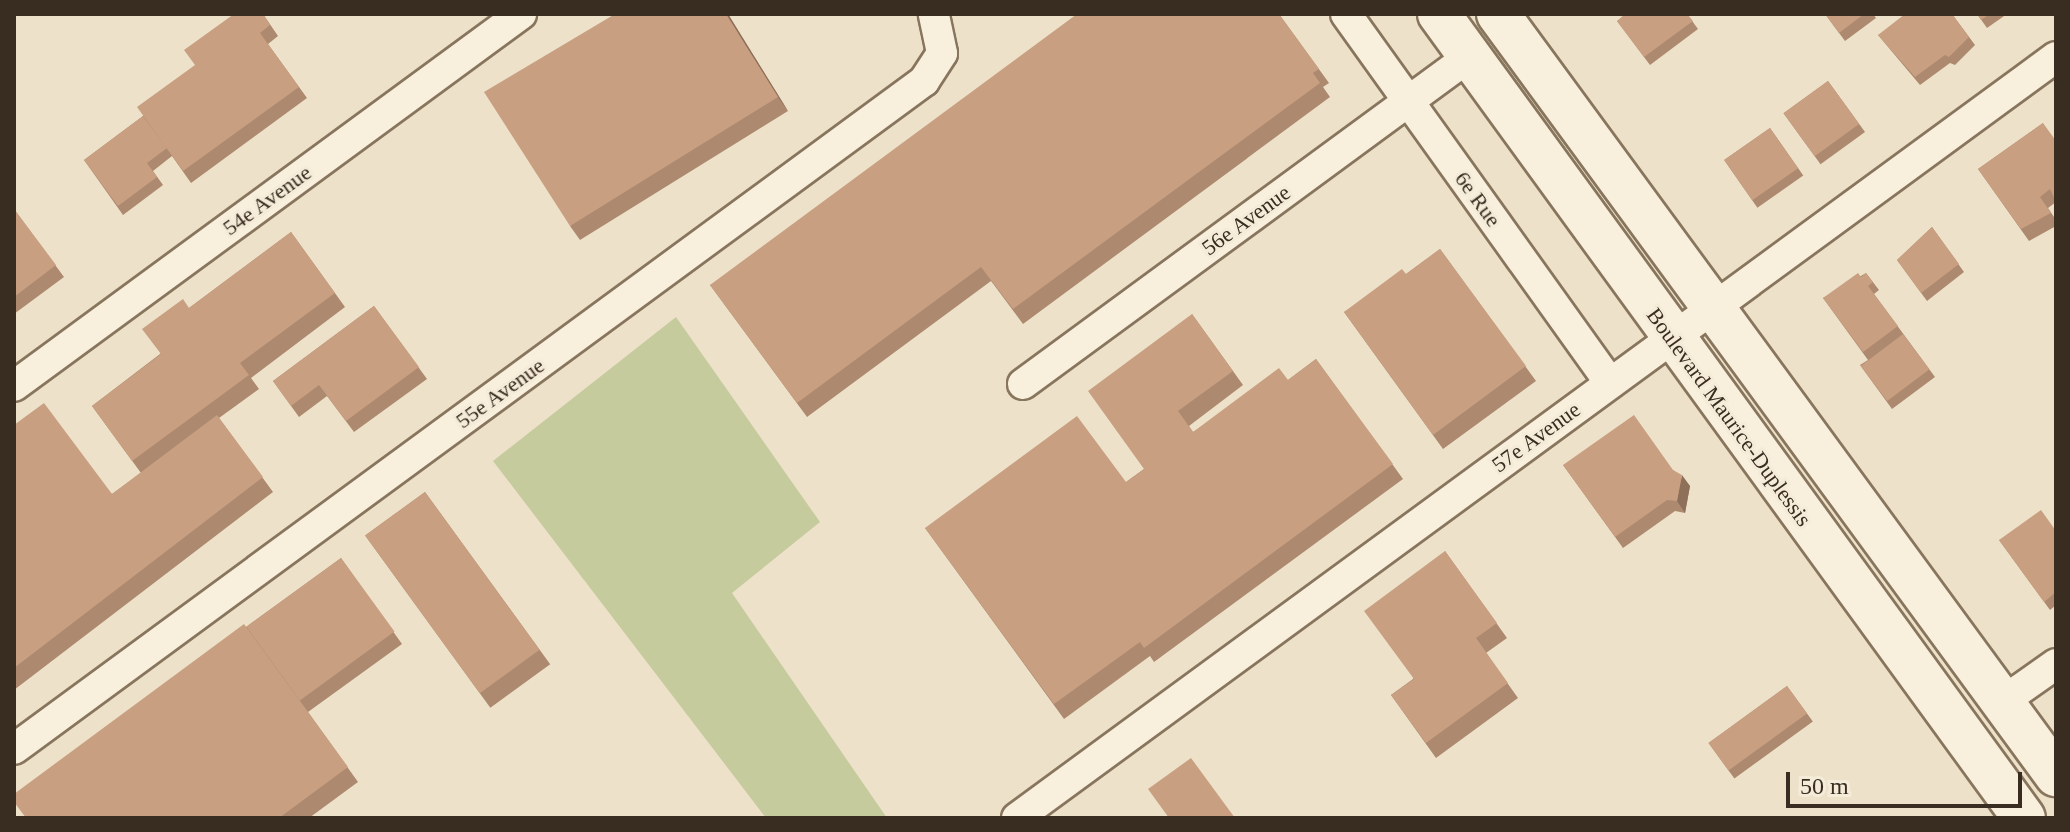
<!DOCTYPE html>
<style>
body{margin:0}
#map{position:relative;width:2070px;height:832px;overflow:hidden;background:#ede2c9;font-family:Georgia,serif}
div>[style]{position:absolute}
.green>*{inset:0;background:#c5cb9d}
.roads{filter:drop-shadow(2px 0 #88755e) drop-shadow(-2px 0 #88755e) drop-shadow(0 2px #88755e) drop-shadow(0 -2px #88755e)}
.street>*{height:30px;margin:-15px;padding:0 15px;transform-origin:15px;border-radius:15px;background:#f8efdc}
.secondary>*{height:42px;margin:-21px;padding:0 21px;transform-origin:21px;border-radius:21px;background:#f8efdc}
.wall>*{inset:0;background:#ad896f;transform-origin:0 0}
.shaded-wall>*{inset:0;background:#8d6f5a}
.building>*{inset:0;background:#c99f81;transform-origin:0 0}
span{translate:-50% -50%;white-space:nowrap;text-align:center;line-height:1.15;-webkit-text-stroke:6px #f4ecd8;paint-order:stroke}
.street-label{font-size:22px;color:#392d21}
.frame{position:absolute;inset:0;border:16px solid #392d21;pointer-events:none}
.scale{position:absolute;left:1786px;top:772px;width:236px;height:36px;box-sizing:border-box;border:4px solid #392d21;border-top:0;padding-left:10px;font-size:24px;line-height:28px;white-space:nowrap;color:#392d21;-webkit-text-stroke:6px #f4ecd8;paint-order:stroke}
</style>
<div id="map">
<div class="green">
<i style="clip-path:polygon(676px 317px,820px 522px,732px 593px,887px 818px,766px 818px,493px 461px)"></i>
</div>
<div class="roads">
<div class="street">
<i style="left:1346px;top:14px;width:454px;rotate:54.4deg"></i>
<i style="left:1023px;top:384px;width:554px;rotate:-36.27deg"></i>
<i style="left:14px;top:386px;width:629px;rotate:-36.27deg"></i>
<i style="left:2002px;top:702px;width:66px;rotate:-35.1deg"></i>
<i style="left:14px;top:749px;width:1129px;rotate:-36.28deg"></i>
<i style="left:924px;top:81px;width:33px;rotate:-57deg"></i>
<i style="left:942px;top:53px;width:40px;rotate:-102deg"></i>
<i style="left:1017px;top:818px;width:1288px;rotate:-36.22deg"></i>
</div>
<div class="secondary">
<i style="left:1439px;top:14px;width:994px;rotate:53.96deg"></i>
<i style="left:1498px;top:14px;width:944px;rotate:53.75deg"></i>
</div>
</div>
<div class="wall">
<i style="clip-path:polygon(263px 14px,278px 36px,268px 44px,307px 98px,191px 183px,172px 156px,153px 171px,163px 185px,123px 215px,84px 160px,143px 116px)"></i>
<i style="clip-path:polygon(728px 14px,788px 111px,580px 240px,570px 226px)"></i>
<i style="clip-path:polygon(1279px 14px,1329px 83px,1323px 87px,1330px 97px,1023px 324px,991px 281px,807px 417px,710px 285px)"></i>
<i style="clip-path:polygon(1687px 14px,1698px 29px,1650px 65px,1617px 21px)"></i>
<i style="clip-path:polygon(1825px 14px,1873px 14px,1876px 18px,1845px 41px)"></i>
<i style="clip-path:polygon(1952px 14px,1975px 45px,1955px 65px,1950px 63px,1920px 85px,1878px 35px)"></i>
<i style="clip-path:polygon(1977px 14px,2007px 14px,1987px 28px)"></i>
<i style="left:1828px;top:81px;width:63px;height:55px;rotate:54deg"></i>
<i style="clip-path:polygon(2043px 123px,2056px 202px,2048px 208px,2056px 220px,2056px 226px,2029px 241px,1978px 169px)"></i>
<i style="left:1770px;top:128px;width:58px;height:56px;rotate:55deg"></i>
<i style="clip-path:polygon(14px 209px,64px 277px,14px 314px)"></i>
<i style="clip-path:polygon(1932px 227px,1964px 272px,1927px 301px,1897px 260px)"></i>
<i style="clip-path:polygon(291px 232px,345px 307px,251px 378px,259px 389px,219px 418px,273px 492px,14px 690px,14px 425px,112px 494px,141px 473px,92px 406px,160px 354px,189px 308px)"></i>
<i style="clip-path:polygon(1440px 249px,1536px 381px,1443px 449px,1344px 312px,1406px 274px)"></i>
<i style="clip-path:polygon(1866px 273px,1879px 290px,1874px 294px,1935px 377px,1892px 409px,1860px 365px,1868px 360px,1823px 298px)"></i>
<i style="clip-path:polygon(374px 306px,427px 379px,354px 432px,327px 396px,299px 417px,273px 381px)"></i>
<i style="clip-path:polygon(1192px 314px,1243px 385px,1189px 426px,1193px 432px,1288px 380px,1316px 359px,1403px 479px,1154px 662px,1150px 656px,1064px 719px,925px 528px,1126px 482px,1144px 469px)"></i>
<i style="clip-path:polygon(1563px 465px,1673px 470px,1690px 486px,1685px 513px,1675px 511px,1623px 548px)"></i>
<i style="left:425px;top:492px;width:213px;height:74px;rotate:54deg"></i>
<i style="clip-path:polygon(2056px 531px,2056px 605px,2050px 610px,1999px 540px)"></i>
<i style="clip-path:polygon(1445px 551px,1507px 638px,1486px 653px,1518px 698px,1436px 758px,1391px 695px,1413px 679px)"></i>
<i style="clip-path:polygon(341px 558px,402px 644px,308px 712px,358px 782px,309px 818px,25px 818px,246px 627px)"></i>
<i style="left:1787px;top:686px;width:44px;height:97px;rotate:54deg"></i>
</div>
<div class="shaded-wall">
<i style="clip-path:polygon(726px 14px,728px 14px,788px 111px,778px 97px)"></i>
<i style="clip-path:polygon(1682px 475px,1690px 486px,1685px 513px,1677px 501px)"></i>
</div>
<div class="building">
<i style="clip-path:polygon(234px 14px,263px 14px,270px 25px,260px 33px,299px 87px,183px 171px,137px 107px,195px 65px,184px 50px)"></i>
<i style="clip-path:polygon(615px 14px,726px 14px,778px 97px,570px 226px,484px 92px)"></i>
<i style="clip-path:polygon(1077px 14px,1279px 14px,1319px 69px,1313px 73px,1320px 83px,1013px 309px,981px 267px,797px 403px,710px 285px)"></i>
<i style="clip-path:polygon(1625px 14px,1687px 14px,1693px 21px,1644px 57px,1617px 21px)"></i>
<i style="clip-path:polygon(1825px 14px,1864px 14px,1839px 33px)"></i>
<i style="clip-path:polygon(1905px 14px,1952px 14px,1969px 37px,1949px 57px,1945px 55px,1915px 77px,1878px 35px)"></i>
<i style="clip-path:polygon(1977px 14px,1990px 14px,1981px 20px)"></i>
<i style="left:1828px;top:81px;width:53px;height:55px;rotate:54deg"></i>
<i style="clip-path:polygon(143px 116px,167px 148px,147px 163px,157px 177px,118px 206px,84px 160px)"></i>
<i style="clip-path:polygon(2043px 123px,2056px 141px,2056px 202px,2050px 189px,2040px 197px,2051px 213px,2021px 229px,1978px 169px)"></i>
<i style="left:1770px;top:128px;width:49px;height:56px;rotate:55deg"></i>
<i style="clip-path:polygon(14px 209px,56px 265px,14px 297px)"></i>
<i style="clip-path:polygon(1932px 227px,1959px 264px,1921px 293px,1897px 260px)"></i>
<i style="clip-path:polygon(291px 232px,335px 293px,240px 363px,249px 375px,132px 461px,92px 406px,161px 354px,142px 329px,183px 299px,189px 308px)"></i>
<i style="clip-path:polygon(1440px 249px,1526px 366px,1433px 435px,1344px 312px,1402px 269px,1406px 274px)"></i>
<i style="clip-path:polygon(1858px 273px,1861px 277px,1866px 273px,1873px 282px,1868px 286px,1898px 326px,1863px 352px,1823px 298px)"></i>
<i style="clip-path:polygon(374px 306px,419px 367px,346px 421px,319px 385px,291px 406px,273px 381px)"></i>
<i style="clip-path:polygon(1192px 314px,1233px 371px,1178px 411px,1193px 432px,1279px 368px,1288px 380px,1316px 359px,1393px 464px,1144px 648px,1140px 642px,1054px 704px,925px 528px,1077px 416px,1126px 482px,1144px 469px,1088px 391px)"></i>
<i style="left:1903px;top:334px;width:44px;height:53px;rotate:53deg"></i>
<i style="clip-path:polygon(44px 403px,112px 494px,217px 415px,263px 477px,14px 668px,14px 425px)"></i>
<i style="clip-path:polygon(1634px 415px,1673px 470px,1682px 475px,1677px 501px,1667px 500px,1615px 537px,1563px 465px)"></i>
<i style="left:425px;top:492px;width:195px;height:74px;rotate:54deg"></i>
<i style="clip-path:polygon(2041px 510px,2056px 531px,2056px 592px,2044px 602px,1999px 540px)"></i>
<i style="clip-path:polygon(1445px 551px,1497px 623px,1476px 638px,1508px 683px,1426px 743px,1391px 695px,1414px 679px,1364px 611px)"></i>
<i style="left:341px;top:558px;width:91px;height:117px;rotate:54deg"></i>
<i style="clip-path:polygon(244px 624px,348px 767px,279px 818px,26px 818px,14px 802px,14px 794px)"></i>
<i style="left:1787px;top:686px;width:34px;height:97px;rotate:54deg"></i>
<i style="clip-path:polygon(1191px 758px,1235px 818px,1169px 818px,1148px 789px)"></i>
</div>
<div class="street-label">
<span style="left:1478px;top:199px;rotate:54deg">6e Rue</span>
<span style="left:267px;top:200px;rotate:-36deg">54e Avenue</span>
<span style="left:1246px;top:220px;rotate:-36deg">56e Avenue</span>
<span style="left:500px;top:393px;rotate:-36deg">55e Avenue</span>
<span style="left:1729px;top:417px;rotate:54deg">Boulevard Maurice-Duplessis</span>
<span style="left:1536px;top:437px;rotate:-36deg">57e Avenue</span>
</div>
<div class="frame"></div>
<div class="scale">50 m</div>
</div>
